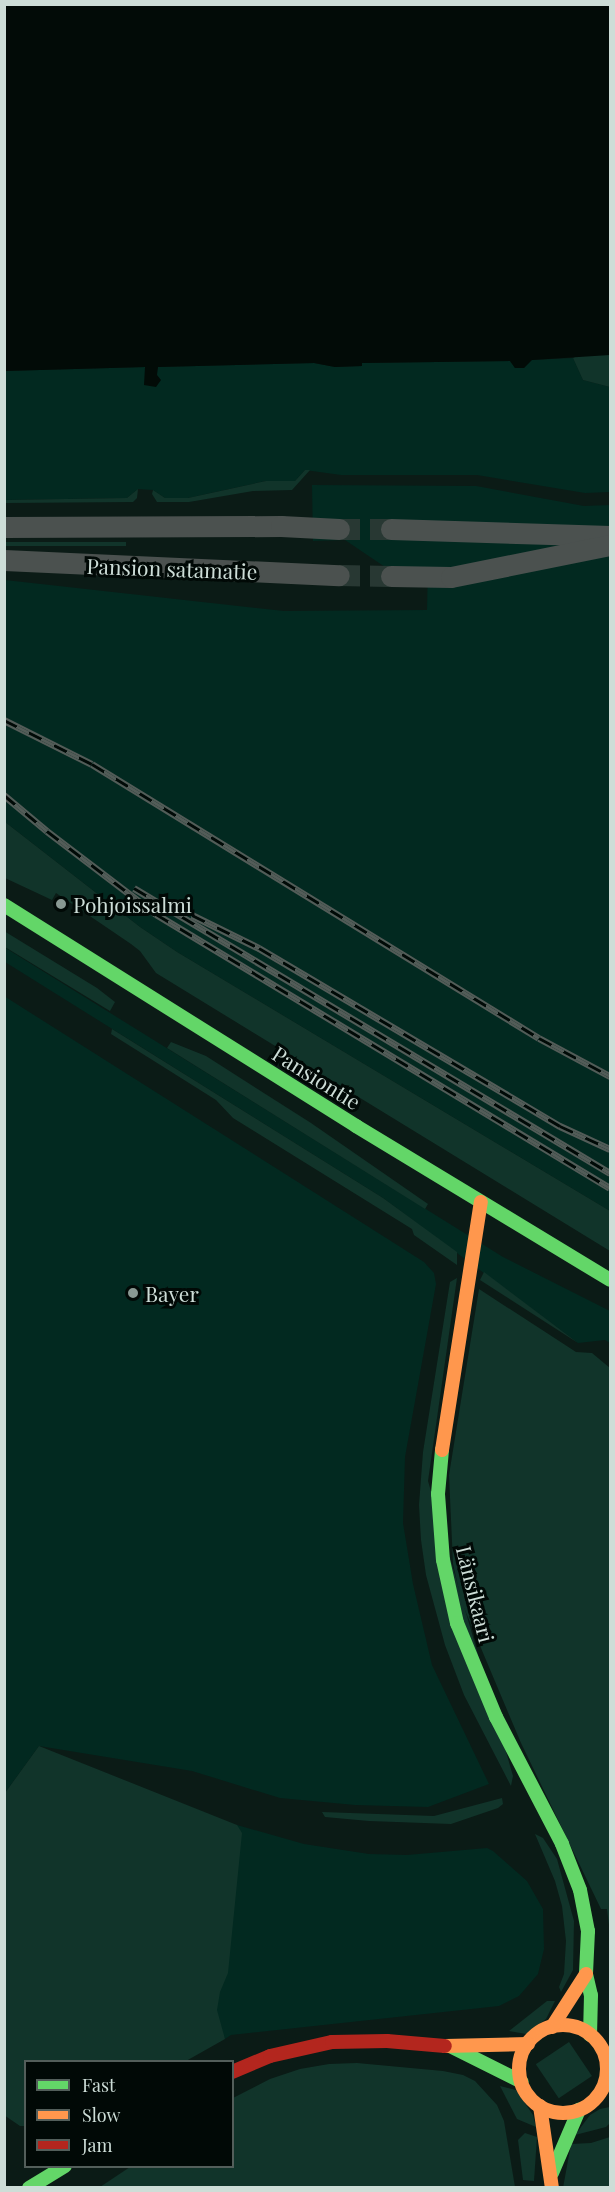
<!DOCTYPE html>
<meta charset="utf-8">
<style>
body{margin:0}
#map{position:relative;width:615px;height:2192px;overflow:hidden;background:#0b1b16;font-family:"Playfair Display",serif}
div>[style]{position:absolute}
.built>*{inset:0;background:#022920}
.green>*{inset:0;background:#11342a;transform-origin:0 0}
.water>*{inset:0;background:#020b07}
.street-tunnel>*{height:21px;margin-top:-10.5px;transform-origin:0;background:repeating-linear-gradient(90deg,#283833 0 21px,transparent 0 31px)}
.street>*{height:21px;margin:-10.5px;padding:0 10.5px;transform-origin:10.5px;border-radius:10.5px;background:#4b514f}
.fast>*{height:14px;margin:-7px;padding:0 7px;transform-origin:7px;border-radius:7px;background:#63d668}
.slow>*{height:14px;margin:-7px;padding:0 7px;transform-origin:7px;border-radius:7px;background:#ff974d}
.slow>.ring{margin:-7px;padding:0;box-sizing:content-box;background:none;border:14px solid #ff974d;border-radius:50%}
.jam>*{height:14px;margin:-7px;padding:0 7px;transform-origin:7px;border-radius:7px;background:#b3261e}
.rail>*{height:7px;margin-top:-3.5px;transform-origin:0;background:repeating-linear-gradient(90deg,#010906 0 14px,#535c58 0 28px);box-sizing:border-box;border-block:2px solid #535c58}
.dots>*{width:16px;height:16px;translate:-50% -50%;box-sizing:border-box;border:3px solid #010906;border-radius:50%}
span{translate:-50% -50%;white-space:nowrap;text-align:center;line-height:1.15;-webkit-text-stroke:6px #010906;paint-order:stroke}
.street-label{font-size:21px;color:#cdddd7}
.poi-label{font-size:21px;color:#cdddd7}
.left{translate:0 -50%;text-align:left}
.frame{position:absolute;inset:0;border:6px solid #cdddd7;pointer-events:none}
.legend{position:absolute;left:24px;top:2060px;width:210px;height:108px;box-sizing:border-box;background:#010906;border:2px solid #535e5a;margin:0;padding:8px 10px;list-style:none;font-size:18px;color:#cdddd7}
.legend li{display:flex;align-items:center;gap:12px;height:30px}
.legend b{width:30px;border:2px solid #535e5a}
</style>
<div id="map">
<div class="built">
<i style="clip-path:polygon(573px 358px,583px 380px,610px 387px,610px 492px,585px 493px,477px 475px,341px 475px,305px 470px,295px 481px,266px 481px,188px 498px,165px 498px,153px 490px,138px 489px,127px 498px,5px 500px,4px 371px,145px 367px,145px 375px,157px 375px,157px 367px,314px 363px,335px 367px,362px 366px,362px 363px,510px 361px,515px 368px,524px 368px,531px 360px)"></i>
<i style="clip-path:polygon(312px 485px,476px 486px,584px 506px,610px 505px,610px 1211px,177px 952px,140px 927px,5px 822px,5px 580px,284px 611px,427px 610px,428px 567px,385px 567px,345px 540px,313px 541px)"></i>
<i style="clip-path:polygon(4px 947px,503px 1257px,610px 1311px,610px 1343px,605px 1340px,578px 1343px,383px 1198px,5px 962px)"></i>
<i style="clip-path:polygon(4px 996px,424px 1262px,434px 1273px,436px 1284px,405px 1457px,403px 1523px,413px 1584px,432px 1665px,489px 1784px,428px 1807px,355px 1805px,280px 1798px,192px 1771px,39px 1746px,5px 1793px)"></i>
<i style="clip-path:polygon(237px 1825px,304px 1844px,369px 1854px,407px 1855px,487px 1848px,493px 1851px,527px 1881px,543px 1909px,544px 1949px,538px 1974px,519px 1996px,499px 2006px,231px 2035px,225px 2039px,189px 1968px,186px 1910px)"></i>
</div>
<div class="green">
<i style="clip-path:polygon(610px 338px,610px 387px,583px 380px,573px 358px)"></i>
<i style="clip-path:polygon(305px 470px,310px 470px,292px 490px,253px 491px,189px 502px,157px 502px,152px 494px,153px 490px,165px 498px,188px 498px,266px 481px,295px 481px)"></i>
<i style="clip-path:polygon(138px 489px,137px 498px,133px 502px,5px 503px,5px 500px,127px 498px)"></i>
<i style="left:5px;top:542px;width:121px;height:4px"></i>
<i style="clip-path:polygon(5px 822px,140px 927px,177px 952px,610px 1211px,610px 1251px,156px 973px,140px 951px,131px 944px,56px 893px,52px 900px,5px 878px)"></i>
<i style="clip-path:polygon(4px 931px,97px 988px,115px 1002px,110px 1011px,5px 947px)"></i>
<i style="clip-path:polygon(112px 1029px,383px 1198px,457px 1252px,457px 1265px,414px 1235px,412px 1229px,233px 1118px,216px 1100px,111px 1034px)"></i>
<i style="clip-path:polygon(171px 1042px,206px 1056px,311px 1123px,428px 1204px,425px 1209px,167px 1048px)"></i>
<i style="clip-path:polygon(484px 1272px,578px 1343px,480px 1280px)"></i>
<i style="clip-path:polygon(457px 1278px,428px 1481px,513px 1776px,511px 1786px,464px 1695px,445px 1645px,426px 1575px,421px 1540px,419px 1505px,423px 1452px,450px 1282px)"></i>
<i style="clip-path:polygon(479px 1289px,576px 1352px,592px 1353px,610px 1368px,610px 1933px,607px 1909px,601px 1909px,521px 1743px,462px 1603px,453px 1564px,449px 1475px)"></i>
<i style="clip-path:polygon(39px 1746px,237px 1825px,242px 1833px,228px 1973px,220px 1992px,217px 2010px,225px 2039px,186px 2061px,26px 2062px,25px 2126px,20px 2126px,4px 2115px,5px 1793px)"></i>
<i style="clip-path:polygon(502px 1798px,503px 1804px,498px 1808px,451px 1824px,369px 1821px,325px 1817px,322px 1812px,434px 1816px)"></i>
<i style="clip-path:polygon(535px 1834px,543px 1838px,557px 1859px,574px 1921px,573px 1970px,561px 1992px,559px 1987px,564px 1974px,566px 1941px,562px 1906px,555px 1881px)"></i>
<i style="clip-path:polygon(547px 2001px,555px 2001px,546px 2019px,526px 2034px,509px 2031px)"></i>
<i style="left:569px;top:2042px;width:41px;height:40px;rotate:56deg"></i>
<i style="clip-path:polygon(357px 2063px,443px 2071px,463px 2075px,475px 2081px,497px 2105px,504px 2121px,515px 2187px,100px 2187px,130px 2167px,232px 2166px,233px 2098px,270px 2079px,300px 2069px,329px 2064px)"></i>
<i style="clip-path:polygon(500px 2086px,516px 2090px,533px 2115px,536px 2127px,517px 2119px)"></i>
<i style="clip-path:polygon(610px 2107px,610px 2123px,606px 2127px,575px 2135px,590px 2115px,600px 2109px)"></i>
<i style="clip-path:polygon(525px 2133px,537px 2137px,534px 2181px,523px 2180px,518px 2140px)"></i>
<i style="clip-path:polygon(610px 2137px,610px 2187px,563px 2188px,571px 2144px,591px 2143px)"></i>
</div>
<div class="water">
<i style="clip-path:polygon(4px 5px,610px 5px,610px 355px,532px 360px,524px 368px,515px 368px,510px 361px,362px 363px,362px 366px,335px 367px,314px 363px,158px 367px,157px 375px,161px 380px,156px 387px,144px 385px,145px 367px,5px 371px)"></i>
</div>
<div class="street-tunnel">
<i style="left:339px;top:529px;width:52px"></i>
<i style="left:339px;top:575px;width:52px;rotate:1.1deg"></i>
</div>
<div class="street">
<i style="left:4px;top:527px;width:277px;rotate:-0.2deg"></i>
<i style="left:281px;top:526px;width:58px;rotate:3deg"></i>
<i style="left:391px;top:529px;width:219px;rotate:1.8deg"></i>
<i style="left:4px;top:560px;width:335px;rotate:2.6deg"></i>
<i style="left:391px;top:576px;width:60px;rotate:1deg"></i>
<i style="left:451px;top:577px;width:162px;rotate:-11.4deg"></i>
</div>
<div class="fast">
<i style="left:4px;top:905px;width:416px;rotate:32.1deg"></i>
<i style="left:356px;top:1126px;width:297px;rotate:31.2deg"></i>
<i style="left:442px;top:1450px;width:44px;rotate:95.2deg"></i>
<i style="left:438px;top:1494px;width:66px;rotate:85.7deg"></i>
<i style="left:443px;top:1560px;width:65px;rotate:77.5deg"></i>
<i style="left:457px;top:1623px;width:102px;rotate:67.5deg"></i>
<i style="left:496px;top:1717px;width:143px;rotate:62.5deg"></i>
<i style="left:562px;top:1844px;width:49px;rotate:68.6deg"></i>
<i style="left:580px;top:1890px;width:42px;rotate:79deg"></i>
<i style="left:588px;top:1931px;width:43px;rotate:92.7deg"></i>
<i style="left:586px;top:1974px;width:22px;rotate:77deg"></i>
<i style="left:591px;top:1995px;width:40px;rotate:91.4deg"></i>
<i style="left:450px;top:2046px;width:80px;rotate:26.6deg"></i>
<i style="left:552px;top:2173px;width:69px;rotate:-66.8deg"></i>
<i style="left:29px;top:2188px;width:42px;rotate:-31.4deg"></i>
</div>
<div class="slow">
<i style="left:442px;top:1450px;width:251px;rotate:-81.1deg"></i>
<i class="ring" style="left:519px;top:2025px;width:74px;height:74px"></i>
<i style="left:552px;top:2027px;width:63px;rotate:-57.3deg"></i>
<i style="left:445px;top:2046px;width:83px;rotate:-1.4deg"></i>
<i style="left:540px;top:2106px;width:83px;rotate:81.7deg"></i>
</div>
<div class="jam">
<i style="left:232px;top:2072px;width:41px;rotate:-22.8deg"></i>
<i style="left:270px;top:2056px;width:64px;rotate:-12.7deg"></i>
<i style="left:332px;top:2042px;width:55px;rotate:-1deg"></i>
<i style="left:387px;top:2041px;width:58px;rotate:4.9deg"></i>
</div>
<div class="rail">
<i style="left:4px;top:720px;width:98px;rotate:26.6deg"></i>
<i style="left:92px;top:764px;width:524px;rotate:31.51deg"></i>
<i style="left:539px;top:1038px;width:81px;rotate:28.2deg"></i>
<i style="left:4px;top:795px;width:56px;rotate:39.9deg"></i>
<i style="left:47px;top:831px;width:137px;rotate:37.3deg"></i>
<i style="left:156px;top:914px;width:530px;rotate:31.11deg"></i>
<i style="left:134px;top:888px;width:555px;rotate:30.91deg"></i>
<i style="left:192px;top:915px;width:75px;rotate:26.2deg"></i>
<i style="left:259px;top:948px;width:350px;rotate:30.6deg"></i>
<i style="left:560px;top:1126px;width:55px;rotate:24.7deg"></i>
</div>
<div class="dots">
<i style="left:61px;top:904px;background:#899993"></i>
<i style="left:133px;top:1293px;background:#899993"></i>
</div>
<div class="street-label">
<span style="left:172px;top:568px;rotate:2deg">Pansion satamatie</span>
<span style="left:317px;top:1077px;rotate:32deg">Pansiontie</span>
<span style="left:476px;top:1594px;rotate:76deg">Länsikaari</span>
</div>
<div class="poi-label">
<span class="left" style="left:73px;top:904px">Pohjoissalmi</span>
<span class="left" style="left:145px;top:1293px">Bayer</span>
</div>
<div class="frame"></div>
<ul class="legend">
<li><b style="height:8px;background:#63d668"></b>Fast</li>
<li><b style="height:8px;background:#ff974d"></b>Slow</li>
<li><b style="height:8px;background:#b3261e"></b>Jam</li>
</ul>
</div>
